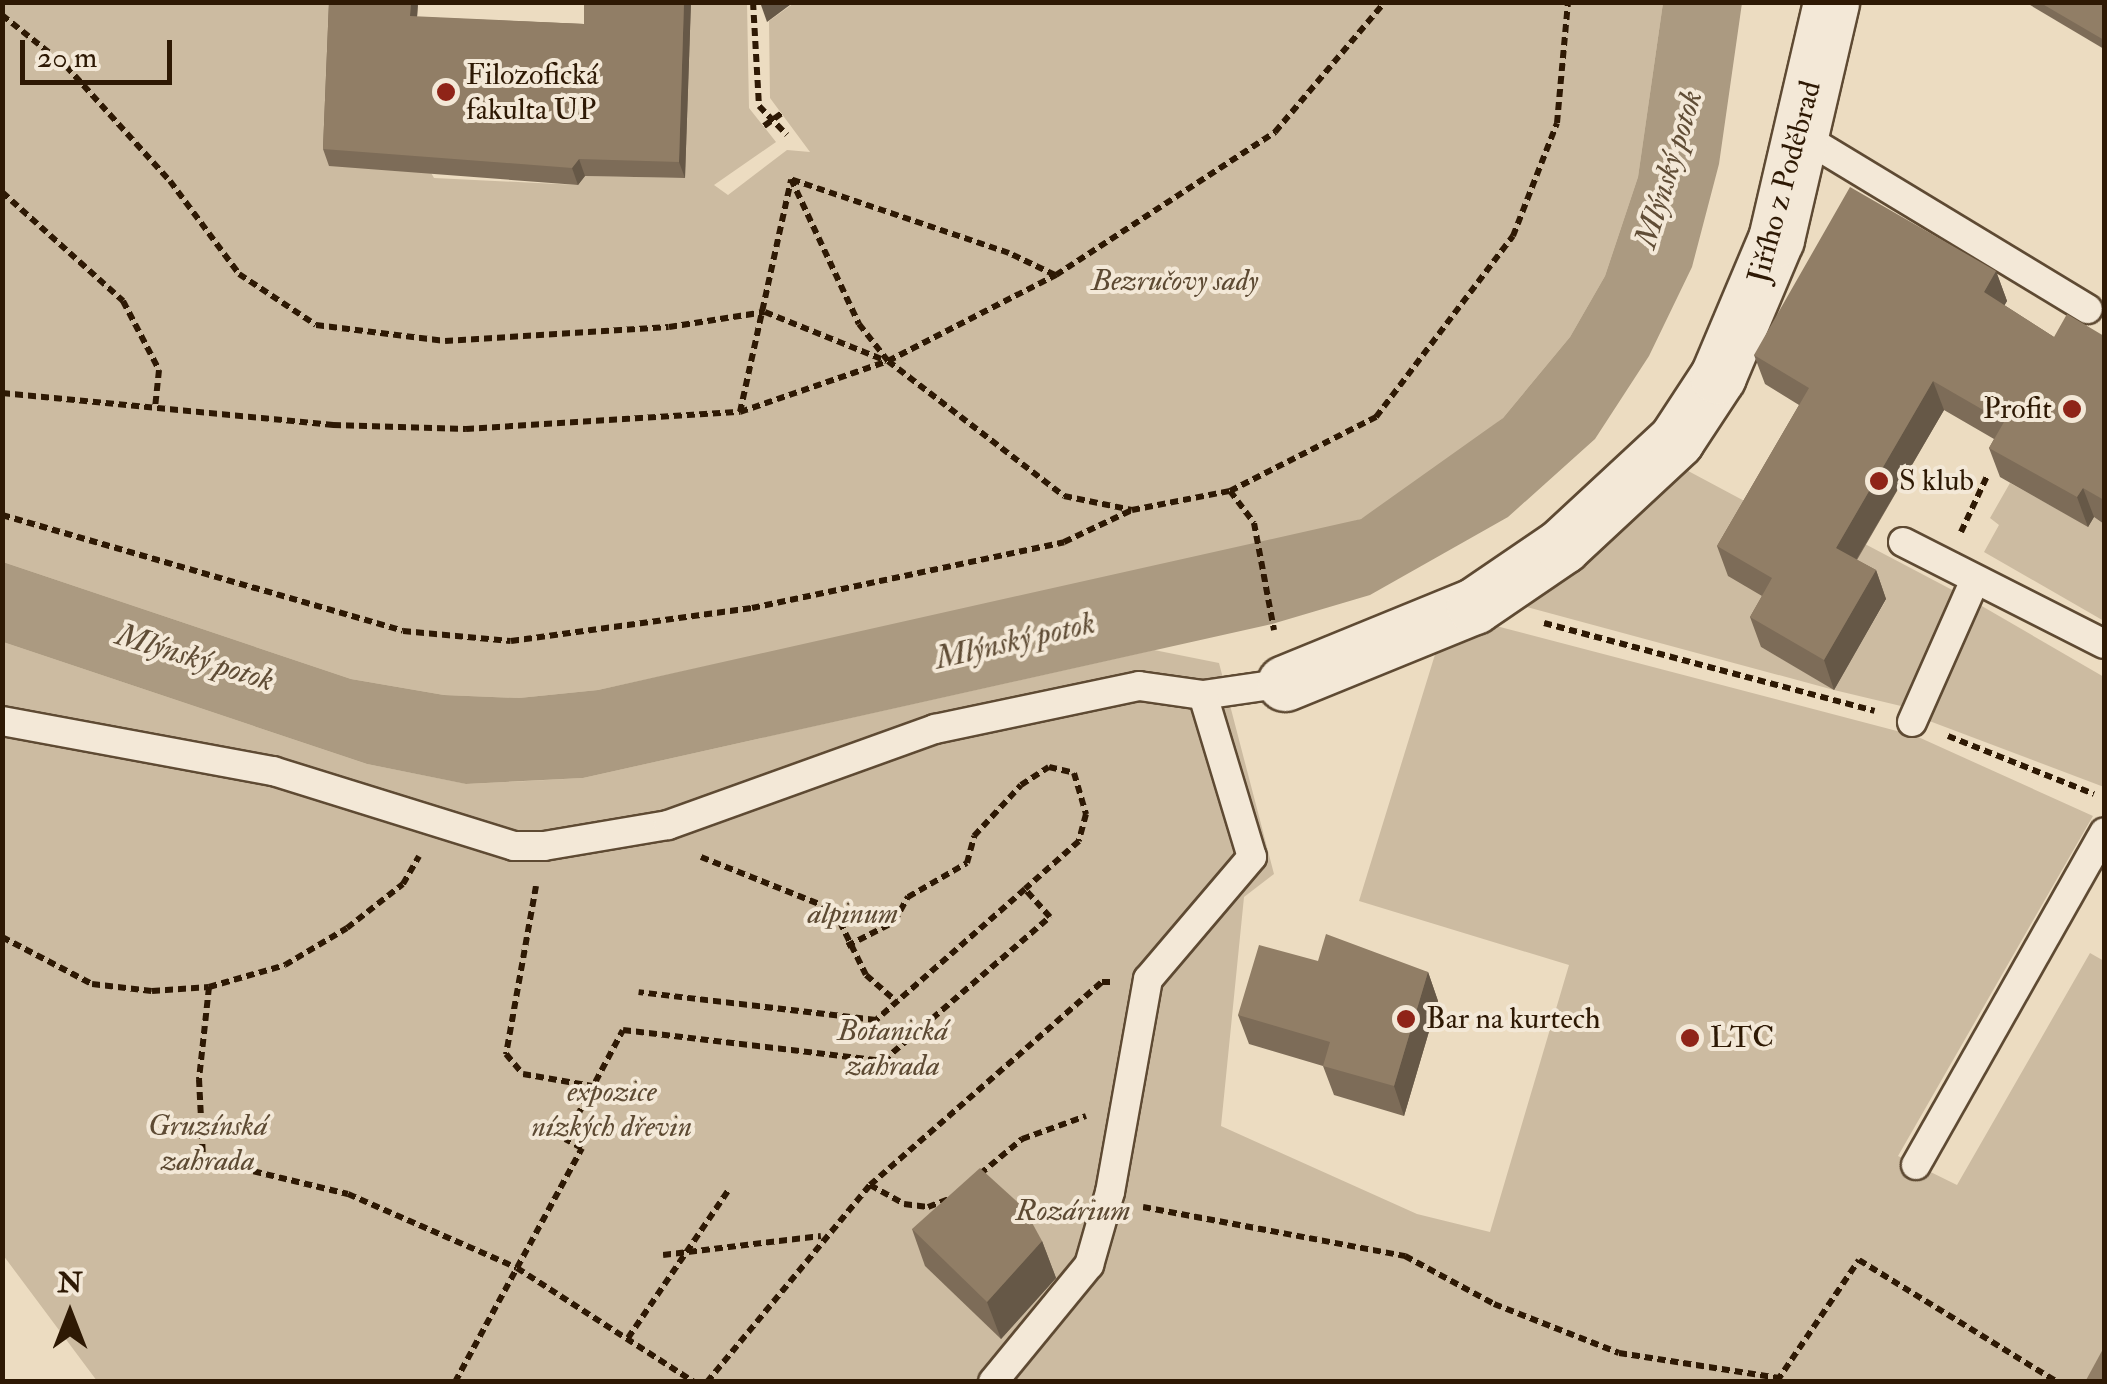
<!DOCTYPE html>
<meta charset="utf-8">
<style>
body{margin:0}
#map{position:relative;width:2107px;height:1384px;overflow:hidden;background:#ecdcc1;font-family:"IM FELL Double Pica",serif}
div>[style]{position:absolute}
.green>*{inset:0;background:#ccbba1}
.water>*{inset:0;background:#ab9a81}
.path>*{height:6px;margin-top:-3px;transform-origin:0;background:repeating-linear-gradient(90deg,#2e1904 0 8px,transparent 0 13px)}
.roads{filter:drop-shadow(2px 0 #5e4a33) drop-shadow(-2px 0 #5e4a33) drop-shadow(0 2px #5e4a33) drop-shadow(0 -2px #5e4a33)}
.lane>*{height:28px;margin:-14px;padding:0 14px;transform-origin:14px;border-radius:14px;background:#f3e8d7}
.street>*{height:55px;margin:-27.5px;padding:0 27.5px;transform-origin:27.5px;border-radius:27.5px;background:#f3e8d7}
.wall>*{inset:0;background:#7d6c58}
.shaded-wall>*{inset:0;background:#665847}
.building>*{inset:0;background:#917e66}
.dots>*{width:28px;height:28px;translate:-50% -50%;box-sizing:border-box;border:5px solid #f3e8d7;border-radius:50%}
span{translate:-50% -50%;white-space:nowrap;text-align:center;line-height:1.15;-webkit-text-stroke:8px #f3e8d7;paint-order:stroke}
.poi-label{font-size:30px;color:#2e1904}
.left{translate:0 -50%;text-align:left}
.right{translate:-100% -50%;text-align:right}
.street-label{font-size:30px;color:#2e1904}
.park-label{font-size:30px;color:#5d4a33;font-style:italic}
.water-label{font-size:32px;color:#604d36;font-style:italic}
.frame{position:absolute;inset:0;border:5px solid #2e1904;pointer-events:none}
.north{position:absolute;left:20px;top:1264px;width:100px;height:100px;-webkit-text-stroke:8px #f3e8d7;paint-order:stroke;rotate:0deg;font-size:28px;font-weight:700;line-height:40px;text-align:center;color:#2e1904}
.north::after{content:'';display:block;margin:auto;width:35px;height:45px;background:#2e1904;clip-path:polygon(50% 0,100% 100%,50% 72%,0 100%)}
.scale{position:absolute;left:20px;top:40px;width:152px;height:45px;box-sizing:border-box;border:5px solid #2e1904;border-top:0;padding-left:12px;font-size:30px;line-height:35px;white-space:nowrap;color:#2e1904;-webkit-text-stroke:8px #f3e8d7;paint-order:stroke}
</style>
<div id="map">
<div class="green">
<i style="clip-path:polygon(3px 3px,336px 3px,434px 178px,578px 185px,585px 176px,685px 178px,691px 3px,747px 3px,749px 108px,776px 142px,714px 185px,728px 195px,787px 150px,810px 152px,770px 98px,769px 21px,794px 3px,1663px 3px,1638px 177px,1605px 276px,1570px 337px,1503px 418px,1403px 495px,1361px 519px,1313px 534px,598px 690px,519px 698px,444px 695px,351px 679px,3px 562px)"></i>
<i style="clip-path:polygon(1677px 465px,1765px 512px,1783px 608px,1761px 647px,1834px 689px,1886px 600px,1846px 577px,1865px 544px,1958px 593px,1901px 706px,1834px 690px,1516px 604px)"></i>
<i style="clip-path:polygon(2010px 483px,2088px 526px,2094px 517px,2104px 524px,2104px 621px,1984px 552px,1999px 525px,1990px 518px)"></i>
<i style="clip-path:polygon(1980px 605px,2104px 677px,2104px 787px,1924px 719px)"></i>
<i style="clip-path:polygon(1477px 621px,1916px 736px,2093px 816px,1898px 1156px,1957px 1185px,2090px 953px,2104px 961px,2104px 1381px,97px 1381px,3px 1255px,3px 642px,367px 764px,467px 784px,583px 778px,1154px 650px,1219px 663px,1274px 874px,1244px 897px,1221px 1126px,1417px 1214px,1490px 1232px,1569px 965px,1359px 901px,1437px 648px)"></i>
</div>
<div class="water">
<i style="clip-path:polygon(1663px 3px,1742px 3px,1719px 164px,1692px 267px,1649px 356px,1595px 439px,1508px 517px,1370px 595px,1272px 624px,583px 778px,466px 784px,367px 764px,3px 642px,3px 562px,351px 679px,444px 695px,519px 698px,598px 690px,1361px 519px,1503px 418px,1570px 337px,1605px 276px,1638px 177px)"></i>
</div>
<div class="path">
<i style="left:753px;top:2px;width:104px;rotate:86.7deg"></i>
<i style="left:759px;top:106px;width:40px;rotate:46deg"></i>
<i style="left:2px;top:15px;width:82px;rotate:38.6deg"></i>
<i style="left:66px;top:66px;width:155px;rotate:47.9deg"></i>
<i style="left:170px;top:181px;width:116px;rotate:53.4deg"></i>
<i style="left:239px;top:274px;width:92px;rotate:33.5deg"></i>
<i style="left:316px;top:325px;width:130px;rotate:7.1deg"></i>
<i style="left:445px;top:341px;width:224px;rotate:-3.6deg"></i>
<i style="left:669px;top:327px;width:97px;rotate:-8.9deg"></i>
<i style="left:765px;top:312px;width:131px;rotate:22deg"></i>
<i style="left:764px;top:126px;width:22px;rotate:-36deg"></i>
<i style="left:2px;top:192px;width:163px;rotate:42deg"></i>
<i style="left:123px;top:301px;width:78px;rotate:62.4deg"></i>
<i style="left:159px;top:370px;width:37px;rotate:96deg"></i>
<i style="left:1055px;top:275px;width:51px;rotate:-154.4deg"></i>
<i style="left:1009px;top:253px;width:230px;rotate:-161.3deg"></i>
<i style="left:791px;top:179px;width:160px;rotate:64.9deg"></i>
<i style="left:859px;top:324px;width:47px;rotate:51.9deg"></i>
<i style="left:888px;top:361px;width:222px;rotate:37.5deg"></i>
<i style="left:1064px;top:496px;width:69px;rotate:11.6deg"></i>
<i style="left:1132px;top:510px;width:100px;rotate:-11deg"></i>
<i style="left:1230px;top:491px;width:164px;rotate:-26.9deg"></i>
<i style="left:1376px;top:417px;width:227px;rotate:-52.9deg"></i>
<i style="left:1513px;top:236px;width:121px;rotate:-68.7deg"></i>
<i style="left:1557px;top:123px;width:121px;rotate:-84.8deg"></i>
<i style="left:2px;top:393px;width:333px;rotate:5.5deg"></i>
<i style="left:333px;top:425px;width:133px;rotate:1.7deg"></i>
<i style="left:466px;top:429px;width:275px;rotate:-3.6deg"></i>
<i style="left:740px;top:412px;width:157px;rotate:-19deg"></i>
<i style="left:888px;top:361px;width:189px;rotate:-27.1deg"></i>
<i style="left:1056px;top:275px;width:262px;rotate:-33.1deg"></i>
<i style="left:1275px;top:132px;width:170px;rotate:-49.8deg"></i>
<i style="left:740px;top:412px;width:238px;rotate:-77.6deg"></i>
<i style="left:1230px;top:491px;width:40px;rotate:53deg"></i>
<i style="left:1254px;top:523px;width:109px;rotate:79.4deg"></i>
<i style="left:2px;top:515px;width:417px;rotate:16.1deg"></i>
<i style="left:403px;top:631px;width:108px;rotate:5.3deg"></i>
<i style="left:511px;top:641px;width:243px;rotate:-7.8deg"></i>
<i style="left:752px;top:608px;width:319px;rotate:-11.9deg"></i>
<i style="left:1064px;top:542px;width:75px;rotate:-25.2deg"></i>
<i style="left:1961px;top:532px;width:64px;rotate:-65deg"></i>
<i style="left:1544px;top:623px;width:342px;rotate:14.9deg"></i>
<i style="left:1948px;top:736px;width:157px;rotate:21.7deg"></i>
<i style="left:701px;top:857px;width:143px;rotate:21.7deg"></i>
<i style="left:834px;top:910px;width:72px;rotate:63.8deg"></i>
<i style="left:866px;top:975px;width:40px;rotate:41deg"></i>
<i style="left:536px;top:886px;width:171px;rotate:100.1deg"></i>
<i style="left:506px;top:1054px;width:26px;rotate:50deg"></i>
<i style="left:523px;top:1074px;width:70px;rotate:9.9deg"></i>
<i style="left:2px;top:937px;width:102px;rotate:27.6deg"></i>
<i style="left:92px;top:984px;width:60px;rotate:6.7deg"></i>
<i style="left:152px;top:991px;width:57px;rotate:-4deg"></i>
<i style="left:209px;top:987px;width:79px;rotate:-16.1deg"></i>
<i style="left:285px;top:965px;width:72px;rotate:-30.8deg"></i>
<i style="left:347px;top:928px;width:71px;rotate:-38.2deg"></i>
<i style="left:403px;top:884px;width:32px;rotate:-60deg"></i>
<i style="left:847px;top:946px;width:53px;rotate:-27.1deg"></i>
<i style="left:894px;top:922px;width:29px;rotate:-61deg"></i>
<i style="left:908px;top:897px;width:68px;rotate:-30deg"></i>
<i style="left:967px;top:863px;width:28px;rotate:-75deg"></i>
<i style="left:974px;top:836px;width:69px;rotate:-47.3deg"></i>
<i style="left:1021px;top:785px;width:33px;rotate:-33deg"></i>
<i style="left:1049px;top:767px;width:26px;rotate:13deg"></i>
<i style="left:1074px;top:773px;width:43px;rotate:73.7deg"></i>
<i style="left:1086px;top:814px;width:28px;rotate:105deg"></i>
<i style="left:1079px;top:841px;width:72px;rotate:138.4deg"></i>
<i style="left:209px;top:987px;width:93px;rotate:96.2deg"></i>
<i style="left:199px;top:1079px;width:80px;rotate:87.1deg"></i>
<i style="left:203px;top:1159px;width:149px;rotate:13.6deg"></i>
<i style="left:348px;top:1194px;width:184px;rotate:23.6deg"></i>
<i style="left:517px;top:1268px;width:211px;rotate:32.8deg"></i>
<i style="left:980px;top:1174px;width:55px;rotate:-39.8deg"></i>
<i style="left:1022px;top:1139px;width:68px;rotate:-19.8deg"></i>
<i style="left:870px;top:1185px;width:39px;rotate:29deg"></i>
<i style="left:904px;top:1204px;width:24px;rotate:7deg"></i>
<i style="left:928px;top:1207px;width:25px;rotate:-21deg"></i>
<i style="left:1143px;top:1207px;width:267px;rotate:10.6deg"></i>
<i style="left:1405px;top:1256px;width:101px;rotate:28.3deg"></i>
<i style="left:1494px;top:1304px;width:134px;rotate:21.4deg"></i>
<i style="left:1619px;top:1353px;width:162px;rotate:8.9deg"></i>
<i style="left:663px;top:1255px;width:159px;rotate:-6.9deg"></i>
<i style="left:628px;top:1338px;width:178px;rotate:-55.8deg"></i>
<i style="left:1777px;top:1381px;width:146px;rotate:-55.9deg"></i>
<i style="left:1859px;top:1260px;width:233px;rotate:31.6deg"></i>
<i style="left:455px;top:1382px;width:266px;rotate:-61.5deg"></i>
<i style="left:582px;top:1148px;width:19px;rotate:-152deg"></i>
<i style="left:565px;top:1139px;width:123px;rotate:-62deg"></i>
<i style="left:623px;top:1030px;width:262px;rotate:6.8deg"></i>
<i style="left:883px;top:1061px;width:221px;rotate:-40.8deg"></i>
<i style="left:1050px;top:917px;width:38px;rotate:-132deg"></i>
<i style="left:1025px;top:889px;width:198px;rotate:138.7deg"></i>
<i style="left:876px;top:1020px;width:239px;rotate:-173.3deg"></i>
<i style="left:707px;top:1382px;width:256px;rotate:-50.4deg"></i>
<i style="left:870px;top:1185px;width:308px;rotate:-41.2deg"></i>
<i style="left:1102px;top:982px;width:9px"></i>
</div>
<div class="roads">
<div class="lane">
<i style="left:1802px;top:136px;width:334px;rotate:31.2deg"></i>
<i style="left:1903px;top:542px;width:225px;rotate:26.9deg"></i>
<i style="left:1203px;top:695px;width:83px;rotate:-8.3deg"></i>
<i style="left:2px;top:721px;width:276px;rotate:10.5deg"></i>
<i style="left:273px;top:771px;width:252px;rotate:17.3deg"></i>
<i style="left:514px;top:846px;width:30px"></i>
<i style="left:544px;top:846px;width:126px;rotate:-9.6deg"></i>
<i style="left:668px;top:825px;width:284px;rotate:-19.8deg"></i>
<i style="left:935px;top:729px;width:208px;rotate:-11.9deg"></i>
<i style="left:1139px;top:686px;width:65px;rotate:8deg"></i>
<i style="left:1203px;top:695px;width:169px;rotate:73.2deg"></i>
<i style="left:1252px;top:857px;width:160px;rotate:130.4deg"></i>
<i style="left:1148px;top:979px;width:216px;rotate:100.1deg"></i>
<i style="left:1110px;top:1192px;width:76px;rotate:106deg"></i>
<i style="left:1089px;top:1265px;width:151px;rotate:129.4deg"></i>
<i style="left:1912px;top:722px;width:155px;rotate:-66.1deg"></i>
<i style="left:1916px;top:1165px;width:382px;rotate:-60.5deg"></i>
</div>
<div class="street">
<i style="left:1285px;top:683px;width:204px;rotate:-22.2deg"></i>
<i style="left:1474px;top:606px;width:107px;rotate:-34.3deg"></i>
<i style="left:1562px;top:546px;width:156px;rotate:-42.9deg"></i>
<i style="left:1676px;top:440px;width:77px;rotate:-56.7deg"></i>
<i style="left:1718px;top:376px;width:149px;rotate:-67.1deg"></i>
<i style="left:1776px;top:239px;width:243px;rotate:-76.9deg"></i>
</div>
</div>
<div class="wall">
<i style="clip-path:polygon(329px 2px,418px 2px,417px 17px,584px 24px,584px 2px,691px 2px,685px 178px,585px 176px,578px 185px,329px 166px,323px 149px)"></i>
<i style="clip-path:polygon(2025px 2px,2104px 2px,2104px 49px)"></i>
<i style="clip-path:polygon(1996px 271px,2007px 301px,2004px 305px,2054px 337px,2104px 336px,2104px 524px,2094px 517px,2088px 527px,2000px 477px,1989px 448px,1994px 439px,1944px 410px,1857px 560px,1876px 570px,1886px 599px,1834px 690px,1761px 647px,1750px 617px,1762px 596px,1728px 576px,1717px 546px,1799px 405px,1765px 384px,1754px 355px)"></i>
<i style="clip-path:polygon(1318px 961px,1428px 972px,1438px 1001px,1404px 1116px,1334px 1095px,1323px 1066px,1249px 1044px,1238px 1015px)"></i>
<i style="clip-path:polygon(912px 1229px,1042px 1241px,1056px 1278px,1001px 1339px,925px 1266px)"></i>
</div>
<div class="shaded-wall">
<i style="clip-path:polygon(411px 2px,418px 2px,416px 33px,410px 16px)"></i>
<i style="clip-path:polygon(684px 2px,691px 2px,685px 178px,679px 162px)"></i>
<i style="clip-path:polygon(765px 2px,794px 2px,767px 22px,761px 5px)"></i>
<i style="clip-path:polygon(579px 159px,585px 176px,578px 185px,572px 168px)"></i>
<i style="clip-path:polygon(1996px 271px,2007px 301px,1995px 322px,1984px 292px)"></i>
<i style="clip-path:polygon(1933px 381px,1944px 410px,1846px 577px,1836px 548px)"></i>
<i style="clip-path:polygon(2083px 488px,2094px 517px,2088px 527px,2077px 497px)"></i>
<i style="clip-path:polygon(1876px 570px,1886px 599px,1834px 690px,1824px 660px)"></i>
<i style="clip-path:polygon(1428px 972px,1438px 1001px,1404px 1116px,1394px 1086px)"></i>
<i style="clip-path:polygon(1042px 1241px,1056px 1278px,1001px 1339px,987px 1302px)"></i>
</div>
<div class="building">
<i style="clip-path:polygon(329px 2px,411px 2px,410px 16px,584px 24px,584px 2px,684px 2px,679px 162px,579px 159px,572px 168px,323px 149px)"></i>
<i style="clip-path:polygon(2039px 2px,2104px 2px,2104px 40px)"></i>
<i style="clip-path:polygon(1850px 187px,1996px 271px,1984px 292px,2054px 337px,2067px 314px,2104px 336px,2104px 500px,2083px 488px,2077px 497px,1989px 448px,2004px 422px,1933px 381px,1836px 548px,1876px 570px,1824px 660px,1750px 617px,1772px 578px,1717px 546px,1809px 388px,1754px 355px)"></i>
<i style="clip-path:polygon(1326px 934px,1428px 972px,1394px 1086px,1323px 1066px,1330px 1042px,1238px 1015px,1259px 945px,1318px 961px)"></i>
<i style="clip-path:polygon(980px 1168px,1024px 1208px,1042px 1241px,987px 1302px,912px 1229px)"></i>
<i style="clip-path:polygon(2103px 1349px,2104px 1350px,2104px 1382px,2085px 1382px)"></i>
</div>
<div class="dots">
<i style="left:446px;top:92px;background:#8f2418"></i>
<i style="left:2072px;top:409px;background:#8f2418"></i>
<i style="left:1879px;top:481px;background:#8f2418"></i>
<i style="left:1406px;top:1019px;background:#8f2418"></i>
<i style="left:1690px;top:1038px;background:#8f2418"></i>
</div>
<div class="poi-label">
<span class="left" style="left:466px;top:92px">Filozofická<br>fakulta UP</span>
<span class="right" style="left:2052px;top:409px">Profit</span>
<span class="left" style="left:1899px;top:481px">S klub</span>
<span class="left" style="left:1426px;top:1019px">Bar na kurtech</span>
<span class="left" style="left:1710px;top:1038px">LTC</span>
</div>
<div class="street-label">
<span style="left:1785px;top:182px;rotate:-75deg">Jiřího z Poděbrad</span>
</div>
<div class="park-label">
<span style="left:1175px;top:281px">Bezručovy sady</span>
<span style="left:853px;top:914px">alpinum</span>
<span style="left:893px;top:1048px">Botanická<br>zahrada</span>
<span style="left:612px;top:1109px">expozice<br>nízkých dřevin</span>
<span style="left:208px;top:1143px">Gruzínská<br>zahrada</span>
<span style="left:1073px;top:1211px">Rozárium</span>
</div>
<div class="water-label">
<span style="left:1669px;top:169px;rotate:-73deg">Mlýnský potok</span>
<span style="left:1015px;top:641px;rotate:-13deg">Mlýnský potok</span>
<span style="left:195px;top:658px;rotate:17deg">Mlýnský potok</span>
</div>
<div class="frame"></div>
<div class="north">N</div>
<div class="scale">20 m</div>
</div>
